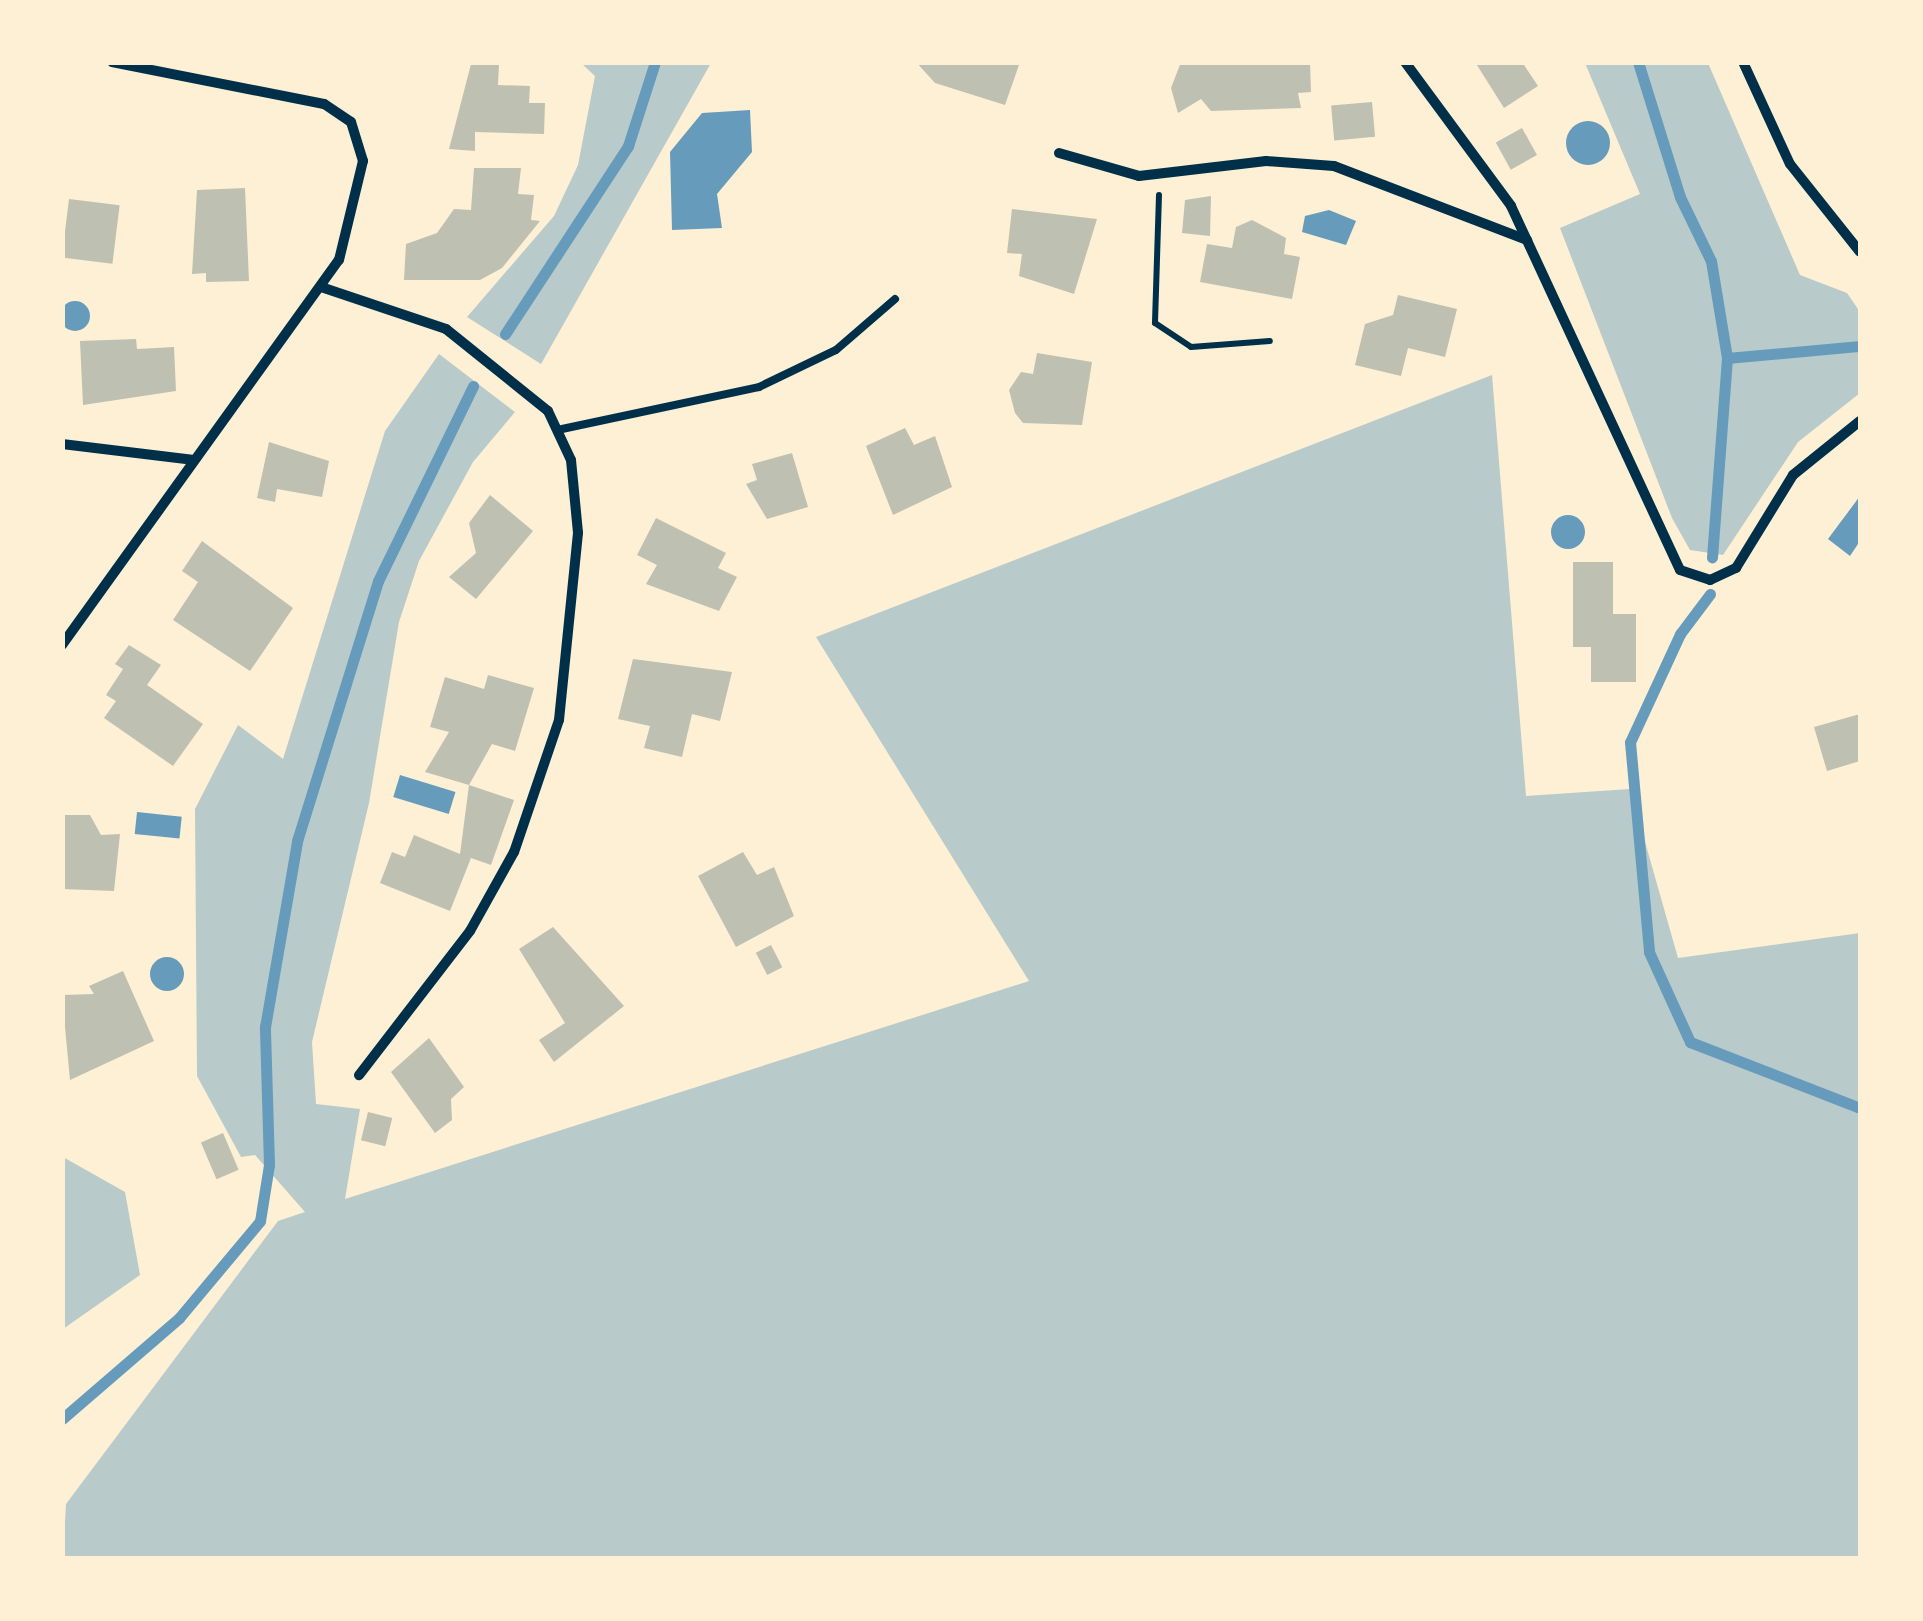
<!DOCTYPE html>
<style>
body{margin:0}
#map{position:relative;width:1923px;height:1621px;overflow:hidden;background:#fdf0d5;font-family:Manrope,sans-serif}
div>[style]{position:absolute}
.green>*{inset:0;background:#b9caca}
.water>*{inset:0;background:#669bbc;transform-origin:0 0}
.round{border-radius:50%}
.stream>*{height:11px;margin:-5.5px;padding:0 5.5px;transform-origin:5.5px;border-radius:5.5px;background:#669bbc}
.building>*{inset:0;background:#bec0b2;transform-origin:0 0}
.path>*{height:6px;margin:-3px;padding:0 3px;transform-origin:3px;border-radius:3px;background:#003049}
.service>*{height:8px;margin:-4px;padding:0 4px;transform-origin:4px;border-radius:4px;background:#003049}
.minor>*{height:10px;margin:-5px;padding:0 5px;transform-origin:5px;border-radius:5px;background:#003049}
span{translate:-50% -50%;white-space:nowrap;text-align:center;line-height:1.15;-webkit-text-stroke:8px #fdf0d5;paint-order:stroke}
.frame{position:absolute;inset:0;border:65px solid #fdf0d5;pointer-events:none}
</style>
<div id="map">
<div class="green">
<i style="clip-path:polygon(581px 63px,711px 63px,541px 364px,467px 317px,554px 216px,578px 165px,595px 76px)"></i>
<i style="clip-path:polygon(1585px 63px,1708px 63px,1800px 275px,1847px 293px,1860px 312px,1860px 393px,1798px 442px,1723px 555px,1690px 550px,1672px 518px,1560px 228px,1640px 194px)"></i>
<i style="clip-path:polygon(439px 354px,515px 412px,473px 462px,419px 561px,399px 622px,369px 803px,312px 1042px,316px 1104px,360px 1109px,345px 1199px,1029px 981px,816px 637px,1492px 375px,1526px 796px,1630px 789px,1678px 958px,1860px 933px,1860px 1558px,63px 1558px,66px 1504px,278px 1221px,305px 1212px,255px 1155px,241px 1157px,197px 1076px,195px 809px,238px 725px,283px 759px,385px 431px)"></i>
<i style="clip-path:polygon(63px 1157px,125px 1192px,140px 1275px,63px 1329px)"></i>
</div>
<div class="water">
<i style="clip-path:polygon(750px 110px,752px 152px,717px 194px,722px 228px,672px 230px,670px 152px,702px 113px)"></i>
<i class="round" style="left:1566px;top:121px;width:44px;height:44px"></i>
<i style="clip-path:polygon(1329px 210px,1356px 221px,1346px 245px,1302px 232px,1305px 216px)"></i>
<i class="round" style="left:60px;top:301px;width:30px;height:30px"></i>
<i style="clip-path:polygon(1860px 496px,1860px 541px,1850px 556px,1828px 539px)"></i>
<i class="round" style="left:1551px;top:515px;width:34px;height:34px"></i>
<i style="left:400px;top:775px;width:58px;height:23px;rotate:17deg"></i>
<i style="left:137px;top:812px;width:45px;height:22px;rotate:6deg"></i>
<i class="round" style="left:150px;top:957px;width:34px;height:34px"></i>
</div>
<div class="stream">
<i style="left:1638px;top:62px;width:141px;rotate:72.7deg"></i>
<i style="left:1680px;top:197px;width:71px;rotate:64.2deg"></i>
<i style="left:1711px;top:261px;width:98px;rotate:80.6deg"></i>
<i style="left:1727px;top:358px;width:200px;rotate:94.3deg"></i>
<i style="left:505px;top:334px;width:225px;rotate:-56.8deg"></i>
<i style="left:628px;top:146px;width:88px;rotate:-72.2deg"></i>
<i style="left:1727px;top:358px;width:134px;rotate:-5.2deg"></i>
<i style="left:1710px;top:594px;width:50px;rotate:126.9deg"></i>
<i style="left:1680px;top:634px;width:119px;rotate:114.8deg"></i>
<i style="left:1630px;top:742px;width:211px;rotate:84.8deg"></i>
<i style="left:1649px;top:952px;width:99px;rotate:65.5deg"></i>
<i style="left:1690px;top:1042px;width:182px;rotate:21.2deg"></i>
<i style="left:62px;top:1419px;width:155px;rotate:-40.8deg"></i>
<i style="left:179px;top:1318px;width:126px;rotate:-50.1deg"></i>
<i style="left:260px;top:1221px;width:57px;rotate:-80.9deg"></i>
<i style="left:269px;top:1165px;width:138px;rotate:-91.7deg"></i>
<i style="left:265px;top:1027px;width:189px;rotate:-80.2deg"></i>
<i style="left:297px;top:841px;width:272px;rotate:-72.7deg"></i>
<i style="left:378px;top:581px;width:217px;rotate:-64deg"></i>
</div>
<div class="building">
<i style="clip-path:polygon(916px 62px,1020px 62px,1005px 105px,935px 83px)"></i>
<i style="clip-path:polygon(1181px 62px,1310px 62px,1311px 92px,1298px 93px,1301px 108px,1211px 111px,1201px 99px,1178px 113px,1171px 88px)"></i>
<i style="clip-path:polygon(1475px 62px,1522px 62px,1538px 86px,1504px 108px)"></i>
<i style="clip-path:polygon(471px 64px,499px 64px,498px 85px,530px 86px,529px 103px,545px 103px,544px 134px,475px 132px,475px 151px,449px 149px)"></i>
<i style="left:1372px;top:102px;width:35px;height:41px;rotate:85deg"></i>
<i style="left:1522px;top:128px;width:31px;height:30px;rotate:61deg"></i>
<i style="clip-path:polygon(474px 168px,521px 168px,518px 194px,534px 195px,531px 220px,540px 221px,502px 268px,480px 280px,404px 280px,406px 244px,437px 233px,454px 209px,471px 210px)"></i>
<i style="clip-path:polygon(245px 188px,249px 281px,206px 282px,206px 273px,192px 274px,197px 190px)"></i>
<i style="clip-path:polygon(1211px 196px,1210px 236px,1182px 233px,1185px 200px)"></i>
<i style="left:69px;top:199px;width:51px;height:59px;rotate:7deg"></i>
<i style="clip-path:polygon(1012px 209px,1097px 219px,1074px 294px,1019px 276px,1022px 254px,1007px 253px)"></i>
<i style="clip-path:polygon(1252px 220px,1286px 238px,1284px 254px,1300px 257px,1292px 299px,1200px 282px,1207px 244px,1232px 248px,1236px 227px)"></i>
<i style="clip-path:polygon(1398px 295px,1457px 309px,1445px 357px,1408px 348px,1401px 376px,1355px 365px,1365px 324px,1393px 315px)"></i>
<i style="clip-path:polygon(136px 339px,137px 349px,174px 347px,176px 391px,83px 405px,80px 341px)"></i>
<i style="clip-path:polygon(1037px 353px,1092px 362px,1082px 425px,1023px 423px,1015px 413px,1009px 390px,1021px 372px,1033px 374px)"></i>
<i style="clip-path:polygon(905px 428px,914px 445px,935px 436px,952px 487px,893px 515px,866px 446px)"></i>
<i style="clip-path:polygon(269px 442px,329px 461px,322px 497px,277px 489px,275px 502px,257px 498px)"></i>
<i style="clip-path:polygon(792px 453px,808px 507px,767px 519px,746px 484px,757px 480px,752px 464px)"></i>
<i style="clip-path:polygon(490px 495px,533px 531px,476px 599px,449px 577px,476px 553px,469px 523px)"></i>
<i style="clip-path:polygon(656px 518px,726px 553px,718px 568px,737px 577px,719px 611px,646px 584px,657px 565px,637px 555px)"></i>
<i style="clip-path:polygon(202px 541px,293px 608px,250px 671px,173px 620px,198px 582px,182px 571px)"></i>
<i style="clip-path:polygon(1573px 562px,1613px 562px,1613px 614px,1636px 614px,1636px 682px,1591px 682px,1591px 647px,1573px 647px)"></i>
<i style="clip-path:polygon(129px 645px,161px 665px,147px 685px,203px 724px,173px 766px,104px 718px,116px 701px,106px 695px,123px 669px,115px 664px)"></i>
<i style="clip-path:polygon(633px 659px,732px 672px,720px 721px,692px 714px,682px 757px,644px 748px,650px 726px,618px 719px)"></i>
<i style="clip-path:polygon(488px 675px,534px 688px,515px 751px,492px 744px,469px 785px,425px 772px,449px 732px,430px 727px,445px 677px,484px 689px)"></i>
<i style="clip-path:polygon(1860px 714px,1860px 761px,1827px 771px,1814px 727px)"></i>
<i style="clip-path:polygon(469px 785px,514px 800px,491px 865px,471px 858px,450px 911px,380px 883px,392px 852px,405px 857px,414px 835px,460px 854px)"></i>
<i style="clip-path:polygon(62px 815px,90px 815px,101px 835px,120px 834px,114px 891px,62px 889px)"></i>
<i style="clip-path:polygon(743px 852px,757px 875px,774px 867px,794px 916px,736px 947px,698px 876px)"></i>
<i style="clip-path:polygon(553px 927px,624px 1006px,554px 1062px,539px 1040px,565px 1023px,519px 949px)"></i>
<i style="left:771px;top:945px;width:25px;height:17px;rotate:63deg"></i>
<i style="clip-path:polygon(123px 971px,154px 1041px,70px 1080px,62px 995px,94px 994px,89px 986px)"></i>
<i style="clip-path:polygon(429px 1038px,464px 1087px,451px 1099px,452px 1120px,435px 1133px,391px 1072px)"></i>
<i style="left:368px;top:1112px;width:25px;height:29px;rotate:14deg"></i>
<i style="left:223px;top:1133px;width:40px;height:24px;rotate:67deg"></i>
</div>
<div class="path">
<i style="left:1159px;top:195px;width:128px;rotate:91.8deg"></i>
<i style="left:1155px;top:323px;width:43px;rotate:33.7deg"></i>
<i style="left:1191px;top:347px;width:79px;rotate:-4.3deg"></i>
</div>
<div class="service">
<i style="left:562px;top:429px;width:201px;rotate:-12deg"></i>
<i style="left:759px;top:387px;width:85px;rotate:-25.7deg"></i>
<i style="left:836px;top:350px;width:78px;rotate:-40.8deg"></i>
</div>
<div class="minor">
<i style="left:1405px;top:62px;width:179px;rotate:53.6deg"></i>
<i style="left:1511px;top:206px;width:401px;rotate:65.1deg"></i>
<i style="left:1680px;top:570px;width:32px;rotate:18deg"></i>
<i style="left:1710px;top:580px;width:29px;rotate:-25deg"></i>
<i style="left:1736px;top:568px;width:109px;rotate:-58.5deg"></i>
<i style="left:1793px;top:475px;width:86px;rotate:-38.9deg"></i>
<i style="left:1743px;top:62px;width:112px;rotate:65.3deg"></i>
<i style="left:1790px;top:164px;width:112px;rotate:51.5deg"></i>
<i style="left:1059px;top:153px;width:83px;rotate:16deg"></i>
<i style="left:1139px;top:176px;width:128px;rotate:-6.7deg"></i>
<i style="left:1266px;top:161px;width:68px;rotate:4.2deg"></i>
<i style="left:1334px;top:166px;width:207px;rotate:21deg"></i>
<i style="left:321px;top:287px;width:132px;rotate:18.6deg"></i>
<i style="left:446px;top:329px;width:131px;rotate:38.8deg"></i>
<i style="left:548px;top:411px;width:54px;rotate:64.9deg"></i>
<i style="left:571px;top:460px;width:73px;rotate:84.5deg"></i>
<i style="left:578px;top:533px;width:188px;rotate:95.8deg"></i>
<i style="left:559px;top:720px;width:139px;rotate:108.8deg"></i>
<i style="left:514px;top:852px;width:90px;rotate:119.1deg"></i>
<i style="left:470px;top:931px;width:182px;rotate:127.6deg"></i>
<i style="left:62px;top:444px;width:133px;rotate:6.9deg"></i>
<i style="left:62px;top:645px;width:474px;rotate:-54.3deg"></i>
<i style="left:339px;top:260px;width:102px;rotate:-76.4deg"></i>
<i style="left:363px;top:161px;width:41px;rotate:-107.1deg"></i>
<i style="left:351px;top:122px;width:32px;rotate:-146deg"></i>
<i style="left:324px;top:104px;width:216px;rotate:-168.8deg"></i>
</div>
<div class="frame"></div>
</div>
